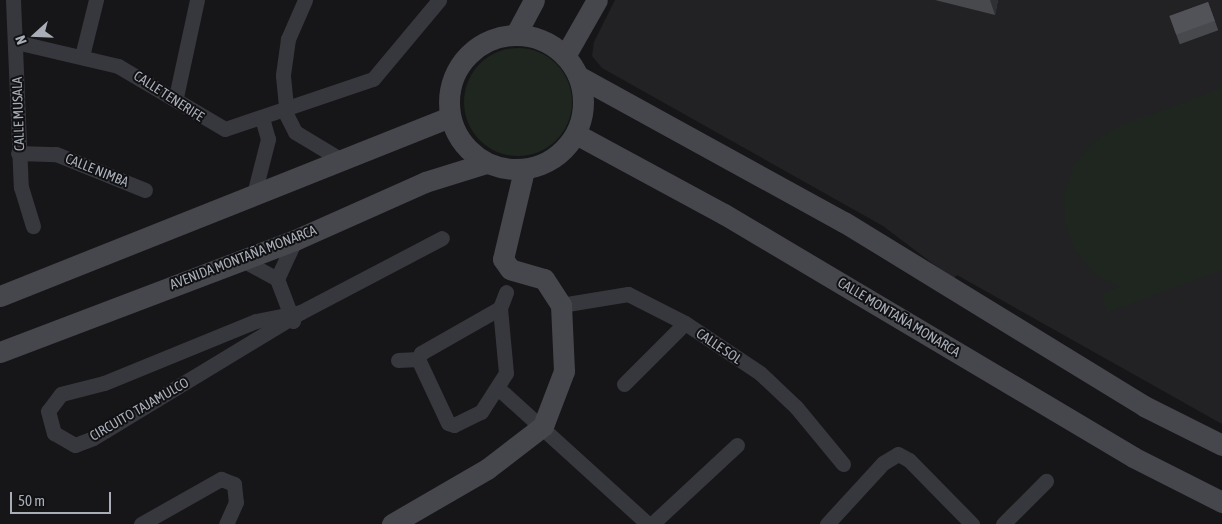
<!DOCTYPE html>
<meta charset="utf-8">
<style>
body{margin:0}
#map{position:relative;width:1222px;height:524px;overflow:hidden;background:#161618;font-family:"Asap Condensed",sans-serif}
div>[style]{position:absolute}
.built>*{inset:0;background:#222225}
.green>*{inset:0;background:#1e261f}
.round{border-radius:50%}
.street>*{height:15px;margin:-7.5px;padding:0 7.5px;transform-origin:7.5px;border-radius:7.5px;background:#37383d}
.secondary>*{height:21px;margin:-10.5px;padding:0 10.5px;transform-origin:10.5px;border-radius:10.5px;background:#45474d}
.secondary>.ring{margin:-10.5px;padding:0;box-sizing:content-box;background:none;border:21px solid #45474d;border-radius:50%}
.wall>*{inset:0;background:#47494d;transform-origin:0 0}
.shaded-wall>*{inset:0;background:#2f3033}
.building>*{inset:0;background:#525359;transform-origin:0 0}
span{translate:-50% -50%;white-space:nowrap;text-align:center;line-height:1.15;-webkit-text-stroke:4px #111113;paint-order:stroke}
.street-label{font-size:14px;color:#a8adb8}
.north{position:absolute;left:10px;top:10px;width:50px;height:50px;-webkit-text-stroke:4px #111113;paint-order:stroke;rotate:250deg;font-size:14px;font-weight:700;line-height:20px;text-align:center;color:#a8adb8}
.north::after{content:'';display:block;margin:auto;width:18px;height:22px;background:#a8adb8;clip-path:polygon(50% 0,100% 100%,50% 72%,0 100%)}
.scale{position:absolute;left:10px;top:492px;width:101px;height:22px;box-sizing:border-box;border:2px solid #a8adb8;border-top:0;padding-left:6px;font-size:15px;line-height:18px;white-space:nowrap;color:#a8adb8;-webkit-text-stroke:4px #111113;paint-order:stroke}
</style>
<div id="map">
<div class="built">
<i style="clip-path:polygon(615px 0,1222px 0,1222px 424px,957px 275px,953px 279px,883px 226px,602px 68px,592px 56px,594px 42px)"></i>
</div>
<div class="green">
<i class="round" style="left:464px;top:48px;width:108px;height:108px"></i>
<i style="clip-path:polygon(1222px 88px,1222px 270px,1108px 312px,1101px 294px,1119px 287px,1094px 273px,1075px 251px,1065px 224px,1064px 195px,1073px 167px,1091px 144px,1115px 128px)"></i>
</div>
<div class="street">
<i style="left:13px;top:0;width:187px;rotate:87.6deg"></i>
<i style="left:21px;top:187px;width:41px;rotate:72.9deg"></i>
<i style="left:305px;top:0;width:43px;rotate:113.6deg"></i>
<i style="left:288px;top:39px;width:37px;rotate:98deg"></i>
<i style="left:283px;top:76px;width:40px;rotate:84.3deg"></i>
<i style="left:287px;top:116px;width:18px;rotate:63deg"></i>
<i style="left:295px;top:132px;width:58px;rotate:31deg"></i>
<i style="left:16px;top:42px;width:105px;rotate:13.2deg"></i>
<i style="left:118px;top:66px;width:124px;rotate:30.5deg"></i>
<i style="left:225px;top:129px;width:156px;rotate:-18.7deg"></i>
<i style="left:373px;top:79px;width:103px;rotate:-50.1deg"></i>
<i style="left:82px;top:56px;width:58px;rotate:-76deg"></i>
<i style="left:176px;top:97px;width:99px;rotate:-77.8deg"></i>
<i style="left:18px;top:153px;width:38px;rotate:2deg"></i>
<i style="left:56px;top:154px;width:96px;rotate:22deg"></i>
<i style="left:253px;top:198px;width:61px;rotate:-75.7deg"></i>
<i style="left:268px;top:139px;width:22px;rotate:-106deg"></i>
<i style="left:239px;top:258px;width:43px;rotate:28.9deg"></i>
<i style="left:277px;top:279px;width:45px;rotate:69.1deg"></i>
<i style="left:277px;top:279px;width:43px;rotate:-65.2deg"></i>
<i style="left:561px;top:305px;width:68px;rotate:-9.3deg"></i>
<i style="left:628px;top:294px;width:64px;rotate:27deg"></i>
<i style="left:685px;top:323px;width:90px;rotate:33.7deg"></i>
<i style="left:760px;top:373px;width:50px;rotate:43.4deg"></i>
<i style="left:796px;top:407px;width:74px;rotate:50.5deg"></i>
<i style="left:301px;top:312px;width:46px;rotate:168.7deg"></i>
<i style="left:256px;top:321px;width:164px;rotate:157.8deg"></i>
<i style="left:104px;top:383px;width:44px;rotate:165.7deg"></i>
<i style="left:61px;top:394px;width:21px;rotate:127deg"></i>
<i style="left:48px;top:411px;width:23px;rotate:75deg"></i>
<i style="left:54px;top:433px;width:24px;rotate:30deg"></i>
<i style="left:75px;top:445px;width:19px;rotate:-21deg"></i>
<i style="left:93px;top:438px;width:243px;rotate:-31.2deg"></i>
<i style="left:301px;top:312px;width:159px;rotate:-27.7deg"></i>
<i style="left:398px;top:360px;width:20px;rotate:-3deg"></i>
<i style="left:624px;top:384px;width:86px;rotate:-45deg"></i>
<i style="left:499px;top:389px;width:201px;rotate:42.2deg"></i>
<i style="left:454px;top:425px;width:6px;rotate:-162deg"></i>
<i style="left:448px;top:423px;width:71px;rotate:-115.1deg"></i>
<i style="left:418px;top:359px;width:7px;rotate:-63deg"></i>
<i style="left:421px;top:353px;width:91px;rotate:-29.7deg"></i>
<i style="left:454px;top:425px;width:30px;rotate:-26deg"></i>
<i style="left:481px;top:412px;width:46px;rotate:-57.3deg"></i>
<i style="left:506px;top:373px;width:65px;rotate:-95.3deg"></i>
<i style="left:500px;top:308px;width:17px;rotate:-69deg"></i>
<i style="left:141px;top:524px;width:92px;rotate:-29.4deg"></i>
<i style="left:221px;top:479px;width:14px;rotate:21deg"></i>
<i style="left:234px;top:484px;width:18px;rotate:84deg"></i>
<i style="left:236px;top:502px;width:24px;rotate:114deg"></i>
<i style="left:652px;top:524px;width:116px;rotate:-42.9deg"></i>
<i style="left:827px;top:524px;width:83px;rotate:-47.4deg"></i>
<i style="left:883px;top:463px;width:17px;rotate:-31deg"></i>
<i style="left:898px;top:454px;width:13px;rotate:29deg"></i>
<i style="left:909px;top:460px;width:90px;rotate:45.5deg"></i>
<i style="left:1003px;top:524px;width:61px;rotate:-45deg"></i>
</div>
<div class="secondary">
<i style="left:516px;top:34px;width:38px;rotate:-62deg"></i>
<i class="ring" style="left:449px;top:35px;width:113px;height:113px"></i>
<i style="left:565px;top:56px;width:64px;rotate:-60.3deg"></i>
<i style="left:578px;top:76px;width:303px;rotate:28.8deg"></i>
<i style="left:844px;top:222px;width:352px;rotate:31.5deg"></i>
<i style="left:1144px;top:406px;width:87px;rotate:26.6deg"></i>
<i style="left:576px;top:134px;width:168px;rotate:28.4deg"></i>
<i style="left:724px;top:214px;width:476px;rotate:30.7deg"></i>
<i style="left:1133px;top:457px;width:100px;rotate:26.8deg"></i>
<i style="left:0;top:296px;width:484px;rotate:-21.7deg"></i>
<i style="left:0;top:352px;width:316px;rotate:-20.8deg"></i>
<i style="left:295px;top:240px;width:142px;rotate:-24deg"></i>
<i style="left:425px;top:182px;width:64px;rotate:-17.3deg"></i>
<i style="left:392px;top:524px;width:110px;rotate:-30.1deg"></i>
<i style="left:487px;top:469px;width:71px;rotate:-37.5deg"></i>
<i style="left:543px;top:426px;width:59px;rotate:-69.1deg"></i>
<i style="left:564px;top:371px;width:66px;rotate:-92.6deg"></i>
<i style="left:561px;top:305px;width:31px;rotate:-123deg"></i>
<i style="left:544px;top:279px;width:35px;rotate:-164deg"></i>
<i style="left:510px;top:269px;width:12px;rotate:-125deg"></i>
<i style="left:503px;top:259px;width:91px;rotate:-76.7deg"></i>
</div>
<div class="wall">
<i style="clip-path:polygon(935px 0,998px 0,995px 15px)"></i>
<i style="left:1208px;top:2px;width:30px;height:41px;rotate:70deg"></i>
</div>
<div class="shaded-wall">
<i style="clip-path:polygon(990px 0,998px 0,995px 15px)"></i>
</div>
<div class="building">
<i style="left:1208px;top:2px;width:20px;height:41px;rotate:70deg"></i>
</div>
<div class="street-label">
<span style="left:169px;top:96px;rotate:33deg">CALLE TENERIFE</span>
<span style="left:18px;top:114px;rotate:-92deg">CALLE MUSALA</span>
<span style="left:97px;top:170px;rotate:22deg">CALLE NIMBA</span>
<span style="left:243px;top:257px;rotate:-21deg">AVENIDA MONTAÑA MONARCA</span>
<span style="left:899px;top:317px;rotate:31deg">CALLE MONTAÑA MONARCA</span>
<span style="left:719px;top:346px;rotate:34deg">CALLE SOL</span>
<span style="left:139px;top:409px;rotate:-30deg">CIRCUITO TAJAMULCO</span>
</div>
<div class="north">N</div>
<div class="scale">50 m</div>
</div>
